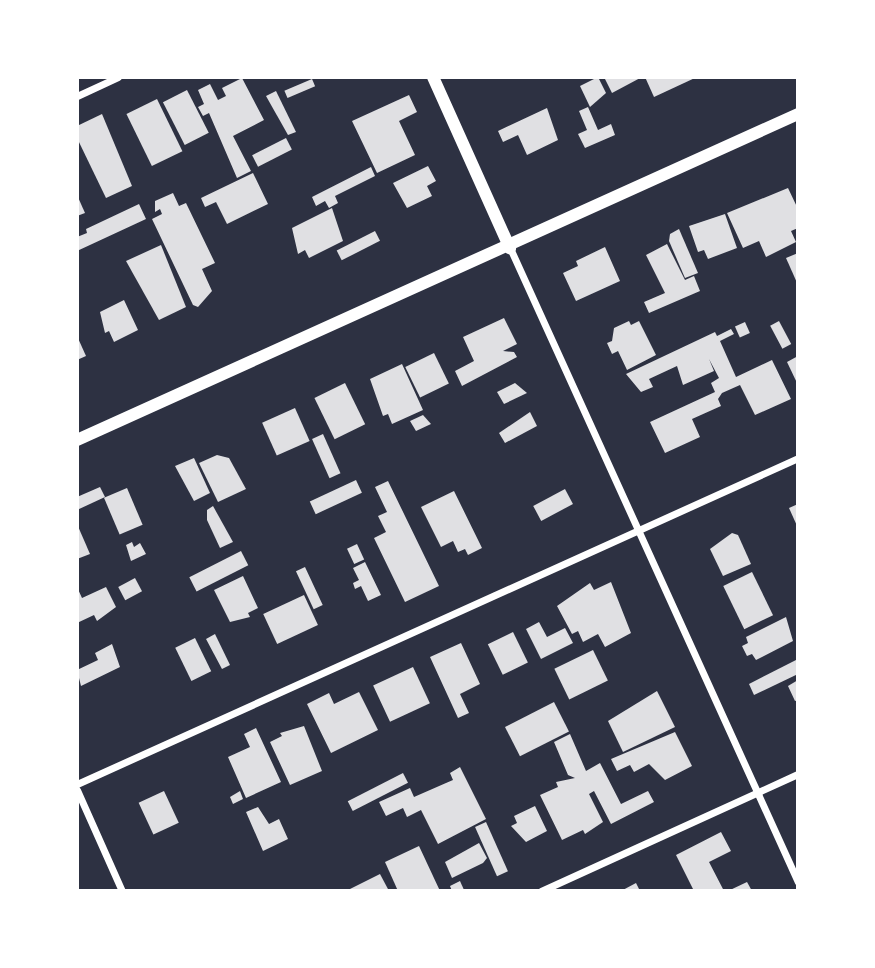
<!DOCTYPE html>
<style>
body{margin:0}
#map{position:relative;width:875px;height:968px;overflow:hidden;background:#2d3142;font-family:"Sofia Sans Condensed",sans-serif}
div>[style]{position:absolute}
.building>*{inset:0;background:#e0e0e3;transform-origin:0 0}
.minor>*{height:7px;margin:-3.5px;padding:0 3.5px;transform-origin:3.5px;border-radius:3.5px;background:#fff}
.tertiary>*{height:12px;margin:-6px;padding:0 6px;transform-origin:6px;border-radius:6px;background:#fff}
span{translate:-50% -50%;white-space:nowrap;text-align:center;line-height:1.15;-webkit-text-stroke:5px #fff;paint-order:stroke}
.frame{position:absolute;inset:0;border:79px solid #fff;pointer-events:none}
</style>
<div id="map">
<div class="building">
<i style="clip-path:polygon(598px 77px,606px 93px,590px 107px,580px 86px)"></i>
<i style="clip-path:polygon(604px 77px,642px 77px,612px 93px)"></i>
<i style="clip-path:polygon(645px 77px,697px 77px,654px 97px)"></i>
<i style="clip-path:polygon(242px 78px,264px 120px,233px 136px,251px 171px,237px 178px,209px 113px,203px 116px,198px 107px,204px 104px,198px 90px,210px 84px,218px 100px,226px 96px,222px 88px)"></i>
<i style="left:312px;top:79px;width:8px;height:30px;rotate:67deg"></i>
<i style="left:187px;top:90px;width:48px;height:27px;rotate:63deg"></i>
<i style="clip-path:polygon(276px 91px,296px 132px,288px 135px,266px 96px)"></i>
<i style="clip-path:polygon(409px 95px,417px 112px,399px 121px,415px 155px,377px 173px,352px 121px)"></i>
<i style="left:157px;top:99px;width:58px;height:34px;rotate:64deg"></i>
<i style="clip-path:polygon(588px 107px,598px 130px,611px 124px,615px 135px,585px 148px,578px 134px,587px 130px,579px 111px)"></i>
<i style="clip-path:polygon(547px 108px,558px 140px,527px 155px,518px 135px,503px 142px,498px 131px)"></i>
<i style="clip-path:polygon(102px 114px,132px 186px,106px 198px,77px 138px,77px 126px)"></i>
<i style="left:286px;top:138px;width:13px;height:38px;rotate:63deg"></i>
<i style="clip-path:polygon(428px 166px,436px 181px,427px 186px,432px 196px,407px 208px,393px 183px)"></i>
<i style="clip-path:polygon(371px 167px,375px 176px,335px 196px,338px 203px,329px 208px,325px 201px,316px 206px,312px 197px)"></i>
<i style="clip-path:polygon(253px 173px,268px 204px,227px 224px,216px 202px,205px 207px,201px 198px)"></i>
<i style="clip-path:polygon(788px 188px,798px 209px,798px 228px,791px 231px,796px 242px,766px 257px,759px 241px,743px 248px,727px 213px)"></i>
<i style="clip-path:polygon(173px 193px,179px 206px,186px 203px,215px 263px,202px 269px,212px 291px,198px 307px,193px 305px,152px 219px,162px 214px,160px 209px,155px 212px,155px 201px)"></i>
<i style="clip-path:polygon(77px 195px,85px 213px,77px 216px)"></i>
<i style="clip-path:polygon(139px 204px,146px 219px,77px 251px,77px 237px,87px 233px,86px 229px)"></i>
<i style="clip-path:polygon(332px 208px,343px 241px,309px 258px,305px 250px,298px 254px,292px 228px)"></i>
<i style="clip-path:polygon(725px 214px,737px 248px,708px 259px,704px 250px,698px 252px,689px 226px)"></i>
<i style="clip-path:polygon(679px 229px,698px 273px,685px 278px,669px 241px,670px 234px)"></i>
<i style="left:375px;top:231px;width:11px;height:43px;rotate:63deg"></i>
<i style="clip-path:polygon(667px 244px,685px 280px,694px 276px,700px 291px,649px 313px,644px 302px,665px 293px,646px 255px)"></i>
<i style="clip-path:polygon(161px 245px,186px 307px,159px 320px,126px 261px)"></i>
<i style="clip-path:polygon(605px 247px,620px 281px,576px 301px,563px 273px,578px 266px,576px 261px)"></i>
<i style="clip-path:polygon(798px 253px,798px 285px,786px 258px)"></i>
<i style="clip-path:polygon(124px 300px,138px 330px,114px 342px,109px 331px,105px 333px,100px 312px)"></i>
<i style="clip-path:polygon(504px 318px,517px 344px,503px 351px,514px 352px,517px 357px,462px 386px,455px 371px,474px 361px,463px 337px)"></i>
<i style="clip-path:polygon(629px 321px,631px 325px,639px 321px,656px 355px,627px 370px,618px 351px,612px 354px,607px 343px,612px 341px,614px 328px)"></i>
<i style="left:779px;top:321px;width:26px;height:10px;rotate:62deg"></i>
<i style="left:745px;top:322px;width:12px;height:11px;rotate:66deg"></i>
<i style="clip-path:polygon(731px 329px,734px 334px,720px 341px,736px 377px,772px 360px,791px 399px,755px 415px,740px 385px,722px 393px,718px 399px,721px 406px,692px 419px,700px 437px,665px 453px,650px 422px,715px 392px,711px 383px,719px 378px,709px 359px,714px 371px,683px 385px,677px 366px,649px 379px,653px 387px,641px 392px,626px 374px,715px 332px,717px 336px)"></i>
<i style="clip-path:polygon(77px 336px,86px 356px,77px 360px)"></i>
<i style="left:434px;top:353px;width:34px;height:32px;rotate:64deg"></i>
<i style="clip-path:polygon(798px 356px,798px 385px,787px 362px)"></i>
<i style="clip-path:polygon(402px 364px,423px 410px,392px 424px,388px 414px,383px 416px,370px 379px)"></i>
<i style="left:345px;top:383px;width:46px;height:34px;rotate:64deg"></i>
<i style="clip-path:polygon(515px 383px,527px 393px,504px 404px,497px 392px)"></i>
<i style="left:295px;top:408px;width:36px;height:36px;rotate:66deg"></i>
<i style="clip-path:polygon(530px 412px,537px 426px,505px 443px,499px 433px)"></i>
<i style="clip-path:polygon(423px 415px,431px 424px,416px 431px,410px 421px)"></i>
<i style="left:323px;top:434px;width:43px;height:12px;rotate:66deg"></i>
<i style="clip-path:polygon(217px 455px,229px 458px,246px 489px,218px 502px,199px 463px)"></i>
<i style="clip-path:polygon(194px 458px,210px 493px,194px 501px,175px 466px)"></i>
<i style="left:356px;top:480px;width:14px;height:51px;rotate:65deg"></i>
<i style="clip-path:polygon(388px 481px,439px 586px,405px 602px,374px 538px,386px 532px,378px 516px,387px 512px,375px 487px)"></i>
<i style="clip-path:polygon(100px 487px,105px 497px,77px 510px,77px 497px)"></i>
<i style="left:127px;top:488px;width:40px;height:25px;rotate:67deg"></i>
<i style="left:565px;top:489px;width:17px;height:36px;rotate:62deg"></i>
<i style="clip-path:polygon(454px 491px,482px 548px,468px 555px,465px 549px,458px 552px,453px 541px,441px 547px,421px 507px)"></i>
<i style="clip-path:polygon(798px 504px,798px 528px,789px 508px)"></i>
<i style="clip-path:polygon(213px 506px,233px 542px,220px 548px,207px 520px,207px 510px)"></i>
<i style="clip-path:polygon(77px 524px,90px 554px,77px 559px)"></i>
<i style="clip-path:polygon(732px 533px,738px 535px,751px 564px,723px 576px,710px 549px)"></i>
<i style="clip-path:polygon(132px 542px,134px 547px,140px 543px,146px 554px,131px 561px,126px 545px)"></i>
<i style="left:357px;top:544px;width:17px;height:11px;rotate:65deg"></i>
<i style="left:241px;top:551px;width:16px;height:58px;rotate:63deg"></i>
<i style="clip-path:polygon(365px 562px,381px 595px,368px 601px,361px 586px,355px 589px,353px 583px,359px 580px,353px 568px)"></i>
<i style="left:305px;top:567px;width:42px;height:10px;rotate:65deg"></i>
<i style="left:752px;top:572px;width:48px;height:32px;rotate:64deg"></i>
<i style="clip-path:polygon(243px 576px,258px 608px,248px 613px,250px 617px,230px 622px,214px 590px)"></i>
<i style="left:135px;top:578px;width:15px;height:19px;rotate:62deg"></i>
<i style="clip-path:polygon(611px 582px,631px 633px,605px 647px,598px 634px,583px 642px,578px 631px,572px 634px,557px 606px,590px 583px,594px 590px)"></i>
<i style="clip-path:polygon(77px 587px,82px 598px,106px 587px,116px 607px,97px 621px,94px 615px,77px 623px)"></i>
<i style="left:304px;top:595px;width:33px;height:45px;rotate:65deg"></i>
<i style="clip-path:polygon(786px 617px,793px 641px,756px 660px,752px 654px,747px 656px,742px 646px,748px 643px,746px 637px)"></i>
<i style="clip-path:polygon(539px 622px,547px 637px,565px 628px,573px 643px,541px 659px,526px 629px)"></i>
<i style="left:513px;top:632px;width:34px;height:28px;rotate:64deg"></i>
<i style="clip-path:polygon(215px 634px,230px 665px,222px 669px,206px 639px)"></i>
<i style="left:195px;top:638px;width:37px;height:22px;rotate:64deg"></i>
<i style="clip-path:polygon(461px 643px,480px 684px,460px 694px,469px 713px,458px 718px,430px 657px)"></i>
<i style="clip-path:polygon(112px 644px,120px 667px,81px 686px,77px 670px,98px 660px,95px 653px)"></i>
<i style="left:593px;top:650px;width:34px;height:43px;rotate:64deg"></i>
<i style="clip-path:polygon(798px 659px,798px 674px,754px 695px,749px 684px)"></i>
<i style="left:413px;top:667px;width:40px;height:44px;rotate:65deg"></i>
<i style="clip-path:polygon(798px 680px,798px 700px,795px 701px,788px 686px)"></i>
<i style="clip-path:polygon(657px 691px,675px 727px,623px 752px,608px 721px)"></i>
<i style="clip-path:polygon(359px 692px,378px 730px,331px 753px,307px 704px,329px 693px,334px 704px)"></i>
<i style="left:554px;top:702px;width:33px;height:55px;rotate:63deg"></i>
<i style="clip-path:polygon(304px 726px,322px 771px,290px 785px,270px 742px,282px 736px,280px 733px)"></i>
<i style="clip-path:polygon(256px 728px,281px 782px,246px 798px,228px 757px,250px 747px,244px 734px)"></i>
<i style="clip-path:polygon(675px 732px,692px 766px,665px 780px,649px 764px,634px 772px,630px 765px,617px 771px,611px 759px)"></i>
<i style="clip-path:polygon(570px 734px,586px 771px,600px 763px,621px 804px,648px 791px,654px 802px,611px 824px,594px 791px,589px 794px,603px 822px,585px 834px,583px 830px,562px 840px,540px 795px,558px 787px,556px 782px,575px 778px,568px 775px,554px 742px)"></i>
<i style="clip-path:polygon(460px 767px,486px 819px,438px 844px,421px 810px,407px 817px,403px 808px,386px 816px,379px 802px,410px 788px,414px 797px,446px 783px,453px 780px,450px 773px)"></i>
<i style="left:403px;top:773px;width:11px;height:62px;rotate:63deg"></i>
<i style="left:164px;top:791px;width:35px;height:28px;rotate:65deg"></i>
<i style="clip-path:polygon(240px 791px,243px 799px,233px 804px,230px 797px)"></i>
<i style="clip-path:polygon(535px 806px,547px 831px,526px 842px,511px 826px,517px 823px,514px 816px)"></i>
<i style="clip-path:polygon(258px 807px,269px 824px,279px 819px,288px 839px,263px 851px,246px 812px)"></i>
<i style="left:486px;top:822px;width:54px;height:12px;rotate:66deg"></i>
<i style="clip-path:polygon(721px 832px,731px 851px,709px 862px,724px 891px,694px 891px,676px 855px)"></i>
<i style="clip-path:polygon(479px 843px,487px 858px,483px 863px,452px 878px,445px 862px)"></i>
<i style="clip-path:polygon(419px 846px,440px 891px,398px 891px,385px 862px)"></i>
<i style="clip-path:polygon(380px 874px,389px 891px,351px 891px,350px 889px)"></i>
<i style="clip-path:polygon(460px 881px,464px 890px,452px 891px,450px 886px)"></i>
<i style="clip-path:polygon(747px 882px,752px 891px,728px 891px)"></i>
<i style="clip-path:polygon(636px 883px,640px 891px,621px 891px)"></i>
</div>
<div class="minor">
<i style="left:77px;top:96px;width:45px;rotate:-24.9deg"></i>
<i style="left:510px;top:248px;width:696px;rotate:65.57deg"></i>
<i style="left:77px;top:784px;width:791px;rotate:-24.33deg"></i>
<i style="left:77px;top:790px;width:111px;rotate:66deg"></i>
<i style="left:541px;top:891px;width:282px;rotate:-24.5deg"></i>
</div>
<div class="tertiary">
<i style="left:433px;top:77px;width:188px;rotate:65.8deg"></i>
<i style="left:77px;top:440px;width:791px;rotate:-24.33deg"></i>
</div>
<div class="frame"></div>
</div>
